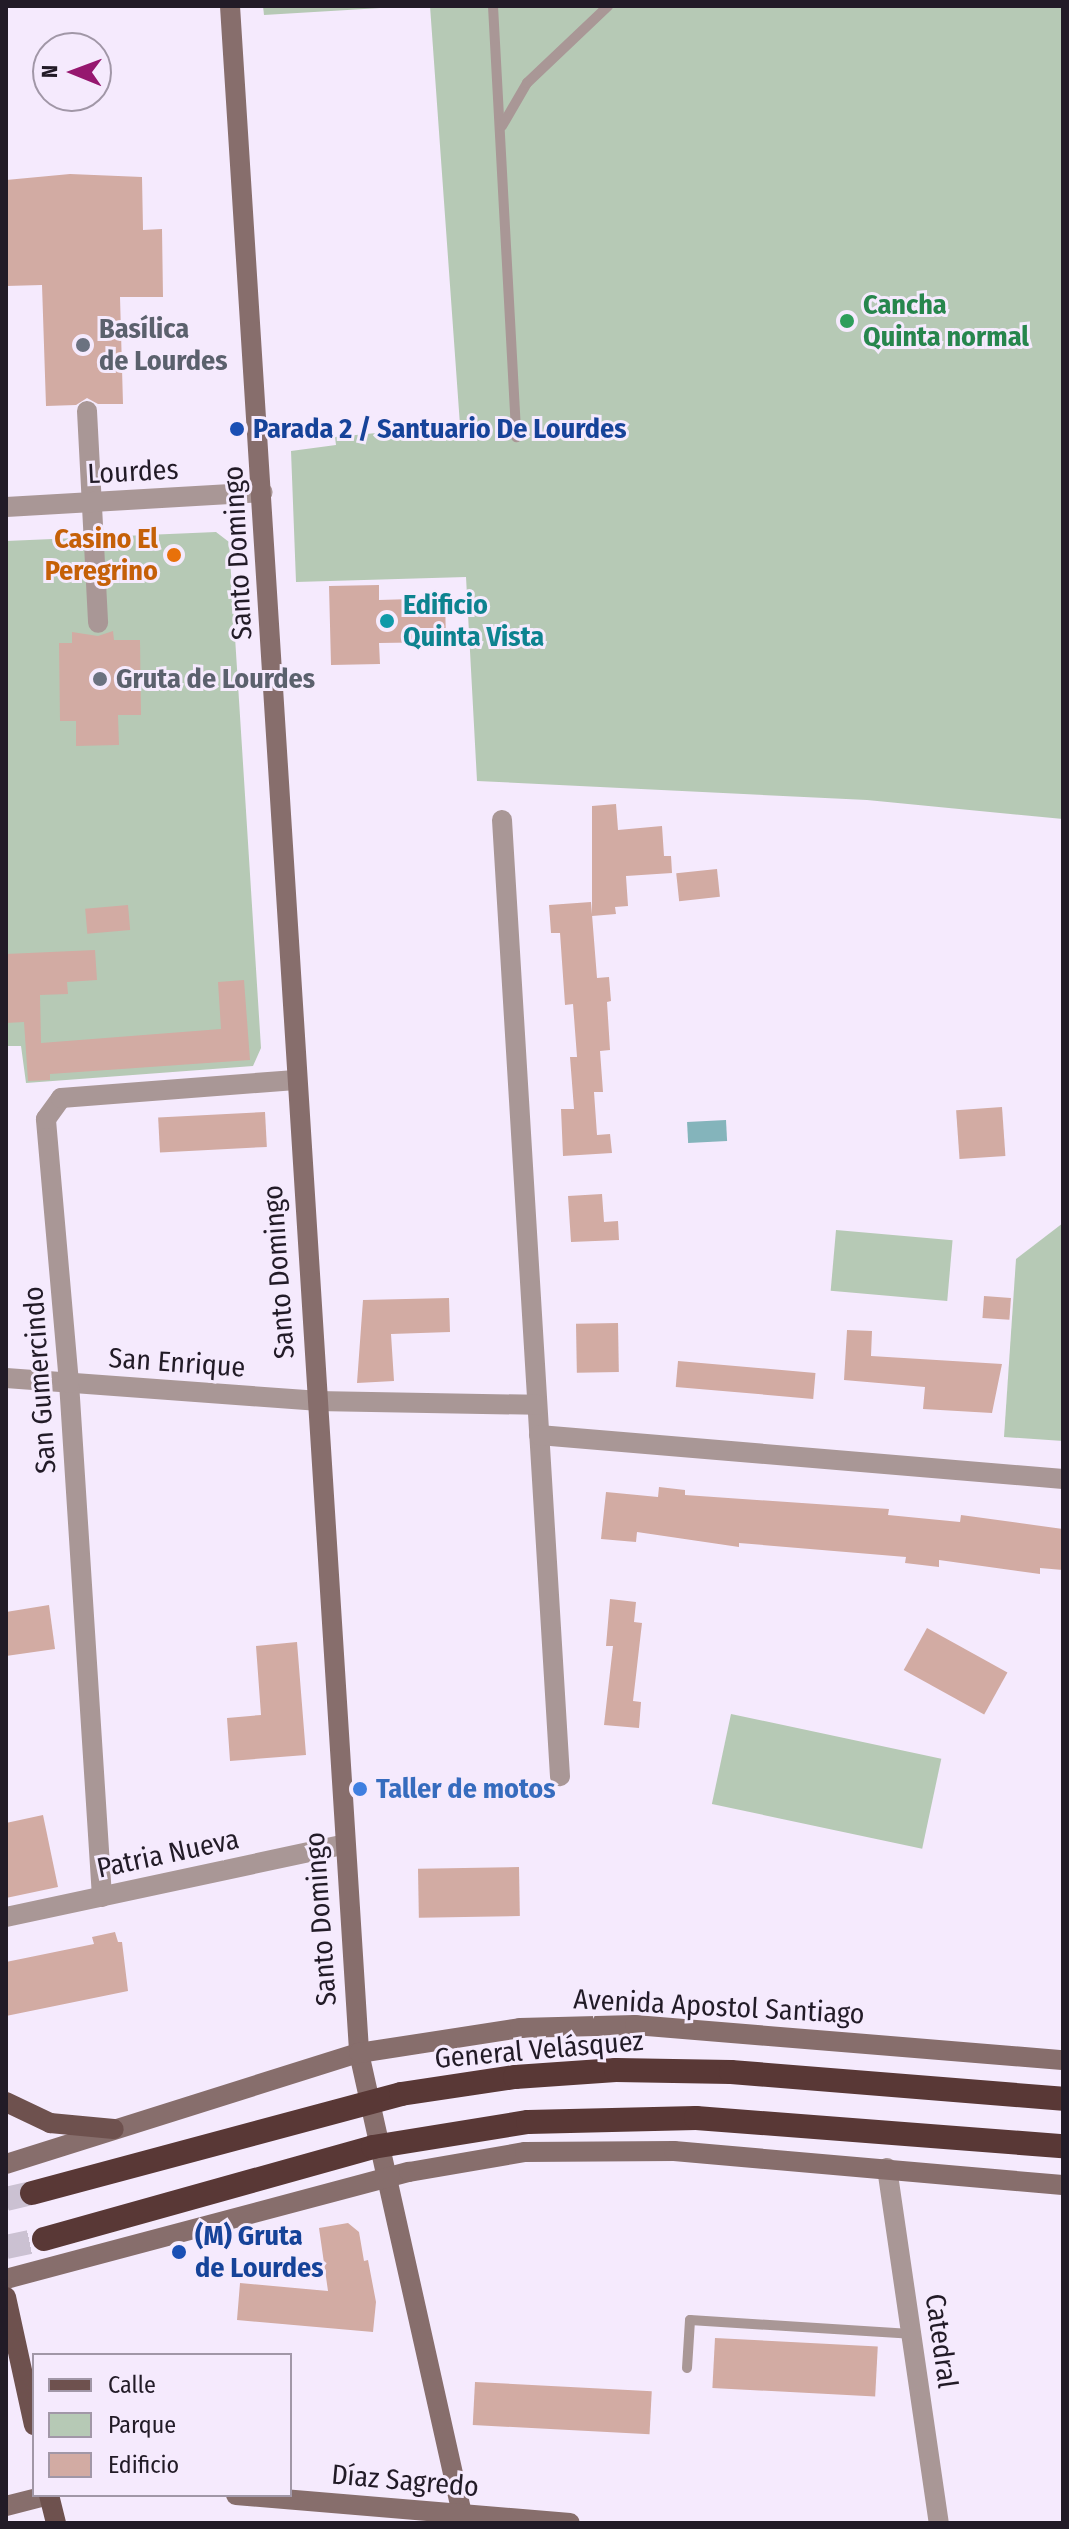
<!DOCTYPE html>
<meta charset="utf-8">
<style>
body{margin:0}
#map{position:relative;width:1069px;height:2529px;overflow:hidden;background:#f5eafd;font-family:"Fira Sans Condensed",sans-serif}
div>[style]{position:absolute}
.green>*{inset:0;background:#b6c9b5;transform-origin:0 0}
.water>*{inset:0;background:#84b4bb;transform-origin:0 0}
.building>*{inset:0;background:#d2aba3;transform-origin:0 0}
.highway-tunnel>*{height:24px;margin-top:-12px;transform-origin:0;background:repeating-linear-gradient(90deg,#cbc1d2 0 24px,transparent 0 36px)}
.lane>*{height:10px;margin:-5px;padding:0 5px;transform-origin:5px;border-radius:5px;background:#a99796}
.street>*{height:20px;margin:-10px;padding:0 10px;transform-origin:10px;border-radius:10px;background:#a99796}
.secondary>*{height:20px;margin:-10px;padding:0 10px;transform-origin:10px;border-radius:10px;background:#876e6c}
.primary>*{height:20px;margin:-10px;padding:0 10px;transform-origin:10px;border-radius:10px;background:#6e514e}
.highway>*{height:24px;margin:-12px;padding:0 12px;transform-origin:12px;border-radius:12px;background:#593836}
.dots>*{width:22px;height:22px;translate:-50% -50%;box-sizing:border-box;border:4px solid #f5eafd;border-radius:50%}
span{translate:-50% -50%;white-space:nowrap;text-align:center;line-height:1.15;-webkit-text-stroke:6px #f5eafd;paint-order:stroke}
.leisure-label{font-size:28px;color:#27864d;font-weight:700}
.left{translate:0 -50%;text-align:left}
.worship-label{font-size:28px;color:#5b616d;font-weight:700}
.transit-label{font-size:28px;color:#164399;font-weight:700}
.street-label{font-size:28px;color:#221b27}
.food-label{font-size:28px;color:#c56008;font-weight:700}
.right{translate:-100% -50%;text-align:right}
.culture-label{font-size:28px;color:#0d838f;font-weight:700}
.shop-label{font-size:28px;color:#366cbe;font-weight:700}
.frame{position:absolute;inset:0;border:8px solid #221b27;pointer-events:none}
.legend{position:absolute;left:32px;top:2353px;width:260px;height:144px;box-sizing:border-box;background:#f5eafd;border:2px solid #a197a7;margin:0;padding:10px 14px;list-style:none;font-size:24px;color:#221b27}
.legend li{display:flex;align-items:center;gap:16px;height:40px}
.legend b{width:40px;border:2px solid #a197a7}
.north{position:absolute;left:32px;top:32px;width:80px;height:80px;box-sizing:border-box;background:#f5eafd;border:2px solid #a197a7;border-radius:50%;rotate:271deg;font-size:22px;font-weight:700;line-height:32px;text-align:center;color:#221b27}
.north::after{content:'';display:block;margin:auto;width:28px;height:36px;background:#96176f;clip-path:polygon(50% 0,100% 100%,50% 72%,0 100%)}
</style>
<div id="map">
<div class="green">
<i style="clip-path:polygon(263px 6px,414px 6px,264px 15px)"></i>
<i style="clip-path:polygon(430px 6px,1063px 6px,1063px 819px,867px 800px,477px 781px,466px 577px,296px 582px,291px 451px,336px 445px,335px 437px,460px 425px)"></i>
<i style="clip-path:polygon(216px 532px,229px 542px,261px 1048px,253px 1066px,26px 1083px,21px 1046px,6px 1046px,6px 541px)"></i>
<i style="clip-path:polygon(1063px 1223px,1063px 1441px,1004px 1437px,1016px 1259px)"></i>
<i style="left:836px;top:1230px;width:117px;height:61px;rotate:5deg"></i>
<i style="left:731px;top:1714px;width:215px;height:92px;rotate:12deg"></i>
</div>
<div class="water">
<i style="left:726px;top:1120px;width:21px;height:39px;rotate:87deg"></i>
</div>
<div class="building">
<i style="clip-path:polygon(70px 174px,142px 177px,143px 230px,162px 229px,163px 297px,120px 297px,123px 404px,98px 404px,87px 398px,76px 405px,46px 406px,42px 285px,6px 286px,6px 180px)"></i>
<i style="clip-path:polygon(379px 585px,379px 600px,445px 598px,446px 642px,379px 643px,380px 664px,331px 665px,329px 586px)"></i>
<i style="clip-path:polygon(113px 631px,114px 640px,140px 640px,141px 715px,118px 715px,119px 745px,76px 746px,76px 721px,60px 721px,59px 643px,72px 643px,72px 632px,98px 636px)"></i>
<i style="clip-path:polygon(616px 804px,618px 830px,662px 826px,664px 856px,671px 856px,672px 873px,626px 876px,628px 906px,615px 907px,616px 914px,592px 916px,592px 806px)"></i>
<i style="left:717px;top:869px;width:28px;height:41px;rotate:84deg"></i>
<i style="clip-path:polygon(591px 902px,597px 978px,609px 977px,611px 1001px,607px 1002px,610px 1050px,600px 1051px,603px 1092px,594px 1092px,597px 1135px,610px 1134px,612px 1153px,563px 1156px,561px 1109px,574px 1109px,570px 1057px,577px 1057px,573px 1004px,565px 1005px,560px 933px,551px 933px,549px 905px)"></i>
<i style="left:128px;top:905px;width:25px;height:43px;rotate:85deg"></i>
<i style="clip-path:polygon(95px 950px,97px 980px,67px 982px,68px 994px,40px 995px,41px 1043px,221px 1029px,218px 982px,244px 980px,250px 1060px,50px 1074px,50px 1080px,28px 1081px,24px 1022px,6px 1023px,6px 954px)"></i>
<i style="left:1002px;top:1107px;width:49px;height:46px;rotate:86deg"></i>
<i style="left:265px;top:1112px;width:35px;height:107px;rotate:87deg"></i>
<i style="clip-path:polygon(602px 1194px,604px 1222px,618px 1221px,619px 1240px,571px 1242px,568px 1196px)"></i>
<i style="left:984px;top:1296px;width:27px;height:22px;rotate:4deg"></i>
<i style="clip-path:polygon(449px 1298px,450px 1332px,391px 1334px,394px 1381px,357px 1383px,363px 1300px)"></i>
<i style="left:618px;top:1323px;width:49px;height:42px;rotate:89deg"></i>
<i style="clip-path:polygon(847px 1330px,872px 1331px,871px 1356px,1002px 1364px,992px 1413px,923px 1409px,925px 1387px,844px 1380px)"></i>
<i style="left:678px;top:1361px;width:138px;height:26px;rotate:5deg"></i>
<i style="clip-path:polygon(659px 1487px,685px 1490px,685px 1495px,889px 1509px,888px 1515px,960px 1522px,961px 1515px,1063px 1529px,1063px 1570px,1040px 1568px,1040px 1574px,939px 1560px,939px 1567px,905px 1563px,906px 1557px,739px 1543px,739px 1547px,637px 1532px,636px 1542px,601px 1539px,606px 1492px,658px 1497px)"></i>
<i style="clip-path:polygon(610px 1599px,636px 1602px,634px 1622px,642px 1623px,633px 1701px,641px 1702px,639px 1728px,604px 1725px,613px 1646px,606px 1646px)"></i>
<i style="clip-path:polygon(49px 1605px,55px 1649px,6px 1656px,6px 1612px)"></i>
<i style="left:927px;top:1628px;width:92px;height:48px;rotate:29deg"></i>
<i style="clip-path:polygon(297px 1642px,306px 1755px,230px 1761px,227px 1718px,261px 1715px,256px 1646px)"></i>
<i style="clip-path:polygon(43px 1815px,58px 1887px,6px 1898px,6px 1823px)"></i>
<i style="left:519px;top:1867px;width:49px;height:101px;rotate:89deg"></i>
<i style="clip-path:polygon(115px 1932px,118px 1942px,122px 1942px,128px 1991px,6px 2016px,6px 1962px,94px 1944px,92px 1937px)"></i>
<i style="clip-path:polygon(348px 2223px,359px 2232px,364px 2261px,368px 2260px,376px 2302px,373px 2332px,237px 2320px,240px 2283px,328px 2291px,319px 2228px)"></i>
<i style="left:715px;top:2338px;width:163px;height:50px;rotate:3deg"></i>
<i style="left:475px;top:2382px;width:177px;height:43px;rotate:3deg"></i>
</div>
<div class="highway-tunnel">
<i style="left:6px;top:2199px;width:27px;rotate:-13deg"></i>
<i style="left:6px;top:2247px;width:39px;rotate:-12deg"></i>
</div>
<div class="lane">
<i style="left:493px;top:6px;width:432px;rotate:86.9deg"></i>
<i style="left:502px;top:126px;width:50px;rotate:-59.8deg"></i>
<i style="left:527px;top:83px;width:112px;rotate:-43.5deg"></i>
<i style="left:687px;top:2368px;width:48px;rotate:-86.4deg"></i>
<i style="left:690px;top:2320px;width:221px;rotate:3.6deg"></i>
</div>
<div class="street">
<i style="left:87px;top:411px;width:212px;rotate:87deg"></i>
<i style="left:6px;top:507px;width:257px;rotate:-3.3deg"></i>
<i style="left:502px;top:820px;width:958px;rotate:86.53deg"></i>
<i style="left:6px;top:1378px;width:311px;rotate:4.2deg"></i>
<i style="left:316px;top:1401px;width:221px;rotate:1deg"></i>
<i style="left:539px;top:1435px;width:526px;rotate:4.8deg"></i>
<i style="left:102px;top:1897px;width:515px;rotate:-93.67deg"></i>
<i style="left:69px;top:1383px;width:265px;rotate:-95deg"></i>
<i style="left:46px;top:1119px;width:26px;rotate:-54deg"></i>
<i style="left:61px;top:1098px;width:235px;rotate:-4.4deg"></i>
<i style="left:6px;top:1917px;width:344px;rotate:-12.1deg"></i>
<i style="left:887px;top:2168px;width:359px;rotate:81.7deg"></i>
</div>
<div class="secondary">
<i style="left:230px;top:6px;width:2051px;rotate:86.39deg"></i>
<i style="left:359px;top:2053px;width:482px;rotate:77.4deg"></i>
<i style="left:6px;top:2164px;width:370px;rotate:-17.5deg"></i>
<i style="left:359px;top:2053px;width:163px;rotate:-8.8deg"></i>
<i style="left:520px;top:2028px;width:115px;rotate:-1.5deg"></i>
<i style="left:635px;top:2025px;width:429px;rotate:4.7deg"></i>
<i style="left:6px;top:2279px;width:417px;rotate:-14.9deg"></i>
<i style="left:409px;top:2172px;width:118px;rotate:-9.8deg"></i>
<i style="left:525px;top:2152px;width:149px;rotate:-0.4deg"></i>
<i style="left:674px;top:2151px;width:390px;rotate:5deg"></i>
<i style="left:236px;top:2495px;width:335px;rotate:4.8deg"></i>
<i style="left:6px;top:2506px;width:44px;rotate:-14.3deg"></i>
</div>
<div class="primary">
<i style="left:6px;top:2102px;width:49px;rotate:25.5deg"></i>
<i style="left:50px;top:2123px;width:64px;rotate:5.4deg"></i>
<i style="left:6px;top:2297px;width:131px;rotate:77.7deg"></i>
<i style="left:49px;top:2495px;width:29px;rotate:76deg"></i>
</div>
<div class="highway">
<i style="left:32px;top:2193px;width:382px;rotate:-15deg"></i>
<i style="left:401px;top:2094px;width:115px;rotate:-8.5deg"></i>
<i style="left:515px;top:2077px;width:101px;rotate:-4deg"></i>
<i style="left:616px;top:2070px;width:115px;rotate:1deg"></i>
<i style="left:731px;top:2072px;width:333px;rotate:4.6deg"></i>
<i style="left:44px;top:2239px;width:342px;rotate:-15.6deg"></i>
<i style="left:373px;top:2147px;width:157px;rotate:-9.2deg"></i>
<i style="left:528px;top:2122px;width:168px;rotate:-1.4deg"></i>
<i style="left:696px;top:2118px;width:368px;rotate:4.4deg"></i>
</div>
<div class="dots">
<i style="left:847px;top:321px;background:#2e9e5b"></i>
<i style="left:83px;top:345px;background:#6b7280"></i>
<i style="left:237px;top:429px;background:#1a4fb4"></i>
<i style="left:174px;top:555px;background:#e8710a"></i>
<i style="left:387px;top:621px;background:#0f9aa8"></i>
<i style="left:100px;top:679px;background:#6b7280"></i>
<i style="left:360px;top:1789px;background:#3f7fe0"></i>
<i style="left:179px;top:2252px;background:#1a4fb4"></i>
</div>
<div class="leisure-label">
<span class="left" style="left:863px;top:321px">Cancha<br>Quinta normal</span>
</div>
<div class="worship-label">
<span class="left" style="left:99px;top:345px">Basílica<br>de Lourdes</span>
<span class="left" style="left:116px;top:679px">Gruta de Lourdes</span>
</div>
<div class="transit-label">
<span class="left" style="left:253px;top:429px">Parada 2 / Santuario De Lourdes</span>
<span class="left" style="left:195px;top:2252px">(M) Gruta<br>de Lourdes</span>
</div>
<div class="street-label">
<span style="left:133px;top:472px;rotate:-3deg">Lourdes</span>
<span style="left:238px;top:553px;rotate:-93deg">Santo Domingo</span>
<span style="left:279px;top:1272px;rotate:-94deg">Santo Domingo</span>
<span style="left:177px;top:1363px;rotate:4deg">San Enrique</span>
<span style="left:40px;top:1380px;rotate:-94deg">San Gumercindo</span>
<span style="left:168px;top:1854px;rotate:-12deg">Patria Nueva</span>
<span style="left:321px;top:1919px;rotate:-94deg">Santo Domingo</span>
<span style="left:719px;top:2007px;rotate:3deg">Avenida Apostol Santiago</span>
<span style="left:539px;top:2050px;rotate:-5deg">General Velásquez</span>
<span style="left:941px;top:2341px;rotate:82deg">Catedral</span>
<span style="left:405px;top:2481px;rotate:5deg">Díaz Sagredo</span>
</div>
<div class="food-label">
<span class="right" style="left:158px;top:555px">Casino El<br>Peregrino</span>
</div>
<div class="culture-label">
<span class="left" style="left:403px;top:621px">Edificio<br>Quinta Vista</span>
</div>
<div class="shop-label">
<span class="left" style="left:376px;top:1789px">Taller de motos</span>
</div>
<div class="frame"></div>
<ul class="legend">
<li><b style="height:10px;background:#6e514e"></b>Calle</li>
<li><b style="height:22px;background:#b6c9b5"></b>Parque</li>
<li><b style="height:22px;background:#d2aba3"></b>Edificio</li>
</ul>
<div class="north">N</div>
</div>
